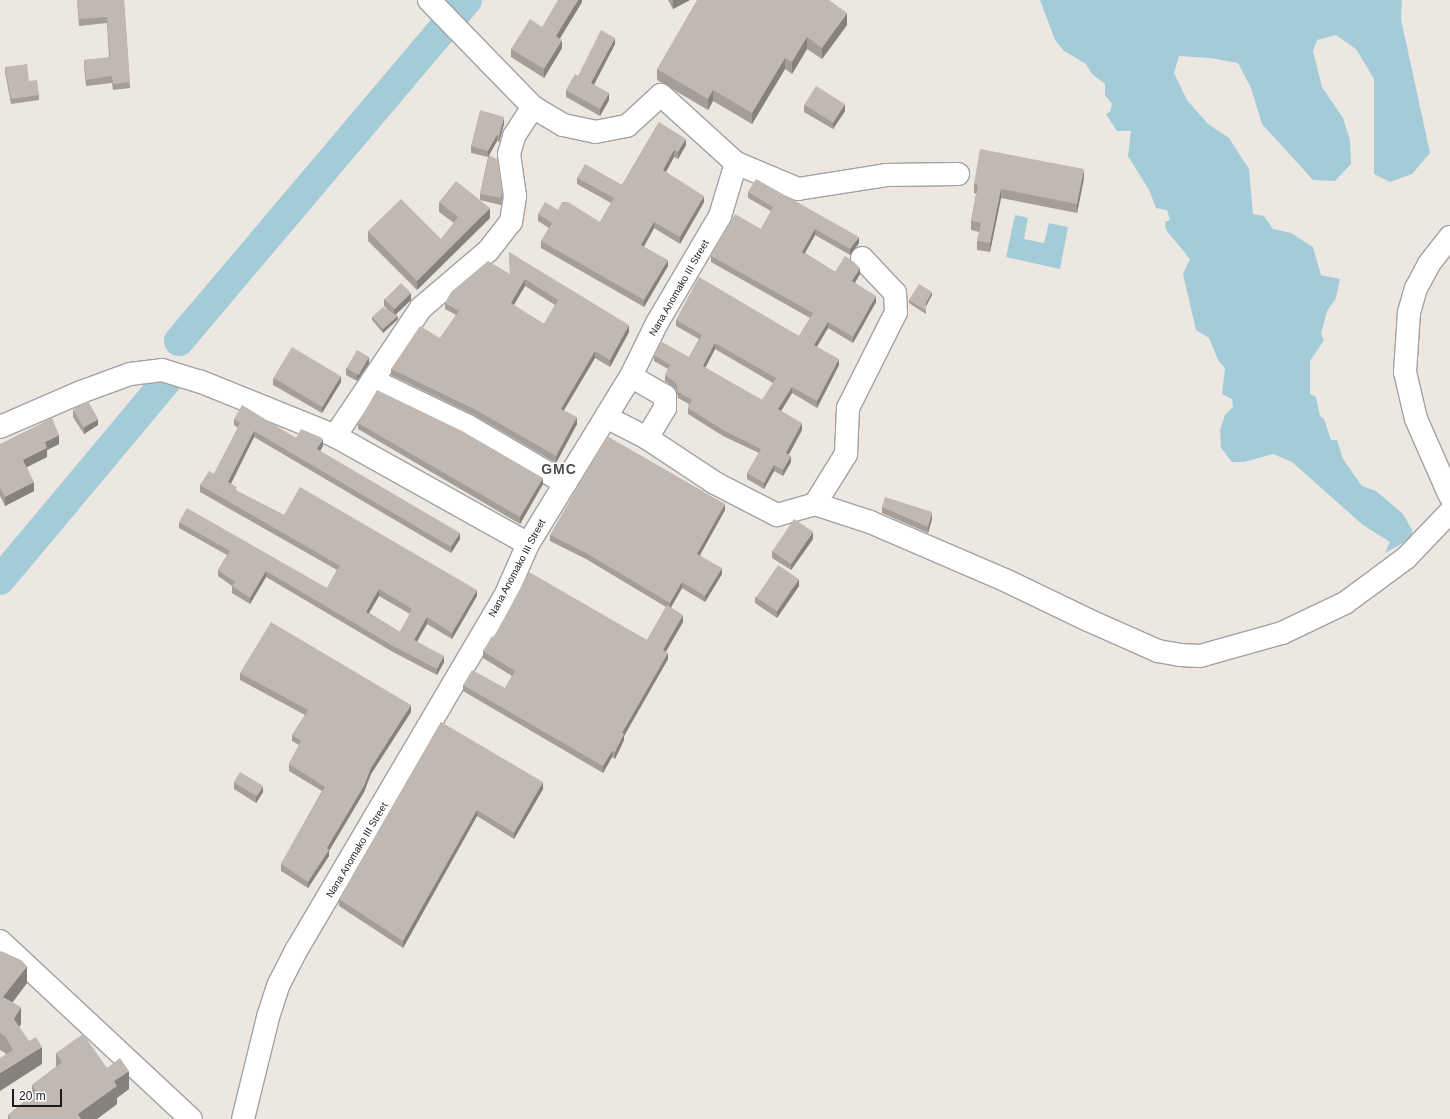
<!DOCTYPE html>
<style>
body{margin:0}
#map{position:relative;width:1450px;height:1119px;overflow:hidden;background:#ece8e1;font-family:Helvetica,sans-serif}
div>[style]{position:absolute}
.water>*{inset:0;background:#a3cbd8}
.river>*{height:30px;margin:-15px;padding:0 15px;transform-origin:15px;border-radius:15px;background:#a3cbd8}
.roads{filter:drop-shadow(1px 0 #a2a2a2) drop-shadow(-1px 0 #a2a2a2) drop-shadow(0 1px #a2a2a2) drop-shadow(0 -1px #a2a2a2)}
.minor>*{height:22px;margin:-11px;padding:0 11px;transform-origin:11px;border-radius:11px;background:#fff}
.wall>*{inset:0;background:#a59e98}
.shaded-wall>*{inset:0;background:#86817c}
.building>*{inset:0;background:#c0b8b1;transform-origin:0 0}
span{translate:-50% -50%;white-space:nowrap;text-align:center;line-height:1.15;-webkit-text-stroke:3px #fff;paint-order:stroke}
.street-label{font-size:10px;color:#1b1b1b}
.district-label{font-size:14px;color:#4e4e4e;font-weight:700;letter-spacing:1px}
.scale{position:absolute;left:12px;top:1089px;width:50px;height:18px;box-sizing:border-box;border:2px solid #1b1b1b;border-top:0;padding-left:5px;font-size:12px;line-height:14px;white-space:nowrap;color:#1b1b1b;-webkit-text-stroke:3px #fff;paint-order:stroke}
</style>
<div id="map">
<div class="water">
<i style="clip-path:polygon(1040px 0,1402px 0,1401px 19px,1430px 153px,1412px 174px,1390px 182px,1374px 174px,1374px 79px,1356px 49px,1336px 35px,1317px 40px,1313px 51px,1322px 87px,1343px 118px,1350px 140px,1351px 164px,1335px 181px,1313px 180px,1262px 124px,1251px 88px,1238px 63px,1211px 58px,1179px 56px,1174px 73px,1187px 100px,1208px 124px,1229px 138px,1249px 169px,1253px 214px,1264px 216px,1273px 229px,1291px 233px,1313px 247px,1321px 275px,1340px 279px,1336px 298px,1327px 311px,1321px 334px,1324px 340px,1310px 361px,1310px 394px,1316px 397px,1320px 416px,1324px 419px,1331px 440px,1337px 440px,1343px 459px,1362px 486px,1376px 491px,1403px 514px,1412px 530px,1413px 535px,1410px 539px,1385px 553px,1390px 542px,1363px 525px,1292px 462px,1273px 454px,1244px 462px,1232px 462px,1221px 448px,1220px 430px,1225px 415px,1233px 407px,1232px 399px,1222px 394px,1225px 368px,1218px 360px,1209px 338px,1196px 330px,1183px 274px,1190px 259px,1166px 230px,1165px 222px,1170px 220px,1167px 210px,1156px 208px,1149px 190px,1128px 156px,1131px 131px,1117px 131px,1109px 119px,1106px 114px,1110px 112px,1112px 104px,1105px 95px,1105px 84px,1092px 74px,1086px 64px,1064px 51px,1055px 40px)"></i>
<i style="clip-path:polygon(1015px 215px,1028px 218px,1024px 239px,1044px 243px,1049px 223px,1068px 227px,1060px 269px,1006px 257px)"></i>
</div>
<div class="river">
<i style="left:179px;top:341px;width:446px;rotate:-49.8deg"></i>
<i style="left:0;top:580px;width:265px;rotate:-50.1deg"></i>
</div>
<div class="roads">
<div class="minor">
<i style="left:429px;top:0;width:149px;rotate:45.8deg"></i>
<i style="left:533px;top:107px;width:35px;rotate:31deg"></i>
<i style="left:563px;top:125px;width:33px;rotate:12deg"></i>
<i style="left:595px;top:132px;width:33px;rotate:-11deg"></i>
<i style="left:627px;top:126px;width:46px;rotate:-42.4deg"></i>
<i style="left:661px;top:95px;width:101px;rotate:42.2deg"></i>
<i style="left:736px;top:163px;width:67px;rotate:22.8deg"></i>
<i style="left:798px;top:189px;width:89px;rotate:-9deg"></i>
<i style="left:886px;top:175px;width:72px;rotate:-0.8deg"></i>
<i style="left:1450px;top:237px;width:34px;rotate:128deg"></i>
<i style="left:1429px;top:264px;width:27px;rotate:118deg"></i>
<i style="left:1416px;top:288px;width:25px;rotate:106deg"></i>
<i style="left:1409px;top:312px;width:60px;rotate:93.8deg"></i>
<i style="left:1405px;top:372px;width:48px;rotate:76.8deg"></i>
<i style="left:1416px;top:419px;width:84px;rotate:66.2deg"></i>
<i style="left:374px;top:381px;width:104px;rotate:25.6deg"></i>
<i style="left:468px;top:426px;width:113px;rotate:30.4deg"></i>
<i style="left:606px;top:417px;width:46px;rotate:27.1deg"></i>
<i style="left:647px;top:438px;width:35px;rotate:-59deg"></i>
<i style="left:665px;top:408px;width:12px;rotate:-90deg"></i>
<i style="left:665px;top:396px;width:39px;rotate:-150deg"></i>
<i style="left:0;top:427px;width:88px;rotate:-23.4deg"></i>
<i style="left:81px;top:392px;width:52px;rotate:-20.2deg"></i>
<i style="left:130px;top:374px;width:32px;rotate:-7deg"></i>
<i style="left:162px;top:370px;width:39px;rotate:17deg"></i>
<i style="left:199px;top:381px;width:147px;rotate:22deg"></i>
<i style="left:335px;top:436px;width:221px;rotate:29.2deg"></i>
<i style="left:335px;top:436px;width:154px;rotate:-56.1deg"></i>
<i style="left:421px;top:308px;width:88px;rotate:-40.4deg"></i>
<i style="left:488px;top:251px;width:37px;rotate:-52deg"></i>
<i style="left:511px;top:222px;width:26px;rotate:-81deg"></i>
<i style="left:515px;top:196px;width:42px;rotate:-98.1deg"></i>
<i style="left:509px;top:154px;width:19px;rotate:-74deg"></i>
<i style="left:514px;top:136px;width:35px;rotate:-57deg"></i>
<i style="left:647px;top:438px;width:82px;rotate:33.5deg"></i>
<i style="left:715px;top:483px;width:70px;rotate:27.3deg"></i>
<i style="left:777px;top:515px;width:40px;rotate:-16deg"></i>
<i style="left:815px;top:504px;width:58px;rotate:18.1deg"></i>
<i style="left:870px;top:522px;width:149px;rotate:23.3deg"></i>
<i style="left:1007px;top:581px;width:90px;rotate:25.7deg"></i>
<i style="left:1088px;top:620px;width:77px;rotate:23.9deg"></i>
<i style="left:1158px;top:651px;width:22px;rotate:10deg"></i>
<i style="left:1180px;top:655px;width:20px;rotate:3deg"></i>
<i style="left:1200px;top:656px;width:85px;rotate:-15.7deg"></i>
<i style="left:1282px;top:633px;width:70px;rotate:-25.5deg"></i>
<i style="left:1345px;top:603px;width:76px;rotate:-36.4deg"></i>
<i style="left:1406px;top:558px;width:64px;rotate:-46.3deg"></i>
<i style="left:815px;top:504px;width:59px;rotate:-58.2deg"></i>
<i style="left:846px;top:454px;width:46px;rotate:-87.5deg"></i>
<i style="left:848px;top:408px;width:107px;rotate:-63.4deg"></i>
<i style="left:896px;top:312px;width:19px;rotate:-93deg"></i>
<i style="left:895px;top:293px;width:48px;rotate:-133.3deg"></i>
<i style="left:0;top:941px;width:261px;rotate:43deg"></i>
<i style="left:243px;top:1119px;width:105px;rotate:-76.2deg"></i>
<i style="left:268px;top:1017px;width:35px;rotate:-72deg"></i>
<i style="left:279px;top:984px;width:39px;rotate:-63deg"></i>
<i style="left:297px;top:949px;width:414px;rotate:-59.5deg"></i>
<i style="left:507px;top:592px;width:52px;rotate:-66.4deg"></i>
<i style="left:528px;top:544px;width:197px;rotate:-58.5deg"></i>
<i style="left:631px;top:376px;width:59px;rotate:-63.9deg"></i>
<i style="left:657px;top:323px;width:124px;rotate:-59.5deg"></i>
<i style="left:720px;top:216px;width:55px;rotate:-73.2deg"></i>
</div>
</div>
<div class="wall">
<i style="clip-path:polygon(77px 0,124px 0,130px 88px,113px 90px,112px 83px,86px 86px,84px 67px,84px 60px,109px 58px,107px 23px,79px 26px)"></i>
<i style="clip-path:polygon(582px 0,582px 2px,560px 38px,562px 48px,544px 78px,511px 57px,511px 49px)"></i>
<i style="clip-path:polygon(668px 0,690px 0,673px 9px)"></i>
<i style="clip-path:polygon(847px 25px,822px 59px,807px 49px,792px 74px,785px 69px,752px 124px,713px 101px,708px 110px,657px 80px,657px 69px)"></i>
<i style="clip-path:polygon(615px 44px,594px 85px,609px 100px,600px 116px,566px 97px,566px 90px,578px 76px)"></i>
<i style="clip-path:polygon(5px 67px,29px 81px,39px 95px,39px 100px,11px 104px,5px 72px)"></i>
<i style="clip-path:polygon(804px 105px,845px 111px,833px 129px,804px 112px)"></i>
<i style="clip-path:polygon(659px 122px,686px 145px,678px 159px,674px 157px,666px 172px,704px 202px,680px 244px,654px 228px,644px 247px,668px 266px,644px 307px,541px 248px,541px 241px,549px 228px,538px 221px,538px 214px,558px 210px,600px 222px,611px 203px,577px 184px,577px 178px,622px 185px)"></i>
<i style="clip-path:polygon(504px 124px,499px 142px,497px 141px,489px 155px,502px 196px,501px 205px,480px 200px,480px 194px,488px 157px,471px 153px,471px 146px)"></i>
<i style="clip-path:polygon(1084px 178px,1077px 213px,1001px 198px,990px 252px,977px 250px,977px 241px,979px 232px,971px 230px,971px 221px,976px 194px,974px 193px,974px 184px)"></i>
<i style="clip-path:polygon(evenodd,748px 192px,859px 243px,850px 255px,815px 235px,805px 253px,835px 272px,860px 274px,855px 283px,876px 302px,853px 343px,828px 328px,817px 347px,839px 365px,817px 408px,792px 393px,781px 411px,802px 430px,788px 455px,791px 462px,783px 476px,774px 471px,764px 489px,747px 479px,747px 473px,759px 453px,723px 436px,688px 414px,688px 408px,689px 404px,678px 398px,676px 389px,665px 381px,665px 375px,668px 369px,654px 361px,654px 355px,689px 357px,699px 339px,676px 326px,676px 320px,799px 336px,810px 318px,711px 262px,711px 256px,761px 229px,771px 211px,748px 198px,748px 192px,715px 349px,773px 383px,762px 400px,705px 368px,715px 349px)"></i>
<i style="clip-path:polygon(439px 202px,490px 218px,417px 290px,368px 241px,368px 231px,441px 239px,454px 223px,439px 212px)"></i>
<i style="clip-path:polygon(evenodd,509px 252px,629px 332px,610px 367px,595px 358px,564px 410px,577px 424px,556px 463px,474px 415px,391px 375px,391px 369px,440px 338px,456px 315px,445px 309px,445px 303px,510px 274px,509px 252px,525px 286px,555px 305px,544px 324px,513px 305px,525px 286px)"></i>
<i style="clip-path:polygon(932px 295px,926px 306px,926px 314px,909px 303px,909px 300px)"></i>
<i style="clip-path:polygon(384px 299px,411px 300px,396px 314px,398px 319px,383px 333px,372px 320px,372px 317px,388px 310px,384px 306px)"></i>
<i style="clip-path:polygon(369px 363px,357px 381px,346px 375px,346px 368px)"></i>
<i style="clip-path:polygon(273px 378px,341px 382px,322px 413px,273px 385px)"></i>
<i style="clip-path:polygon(73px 410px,98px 425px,84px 434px,73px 417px)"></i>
<i style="clip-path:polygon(evenodd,234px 419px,323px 446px,320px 451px,460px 539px,451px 553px,254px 437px,231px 484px,237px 491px,284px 515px,477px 596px,452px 639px,427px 624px,417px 642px,444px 662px,437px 675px,393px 652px,266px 577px,250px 604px,232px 593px,232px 586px,218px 576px,218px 570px,227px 555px,179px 528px,179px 522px,327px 588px,337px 570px,200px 492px,200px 485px,214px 474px,238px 428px,234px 425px,234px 419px,379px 596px,410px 614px,400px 632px,369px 613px,379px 596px)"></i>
<i style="clip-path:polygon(358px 423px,543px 484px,520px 524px,358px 429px)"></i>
<i style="clip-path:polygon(0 444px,59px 444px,47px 450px,47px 457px,27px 467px,34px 491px,5px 506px,0 496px)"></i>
<i style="clip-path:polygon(882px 507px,932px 519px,928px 533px,882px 513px)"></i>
<i style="clip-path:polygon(725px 510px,700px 555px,722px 574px,705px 602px,682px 588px,671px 607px,683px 622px,666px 652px,668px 659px,624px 736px,624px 740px,615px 759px,612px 757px,603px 773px,463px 691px,463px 685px,505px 688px,512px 676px,483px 658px,483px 651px,494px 637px,647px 640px,666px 607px,586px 559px,550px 541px,550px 535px)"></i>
<i style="clip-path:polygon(813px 539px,791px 570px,772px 558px,772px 551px)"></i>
<i style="clip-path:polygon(799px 586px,777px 618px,755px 603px,755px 597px)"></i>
<i style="clip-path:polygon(240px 673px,411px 712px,371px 774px,364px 792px,329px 851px,329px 856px,308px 888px,281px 871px,281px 864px,322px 791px,289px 771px,289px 764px,299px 745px,292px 741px,292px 735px,305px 715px,240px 680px)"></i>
<i style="clip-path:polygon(441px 722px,543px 789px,514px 839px,477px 816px,403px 948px,339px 906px,339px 899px)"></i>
<i style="clip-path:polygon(234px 782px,263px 792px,256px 803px,234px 789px)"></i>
<i style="clip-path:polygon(0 952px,27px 983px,12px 1003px,21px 1024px,19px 1027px,42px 1064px,6px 1055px,5px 1053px,0 1050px)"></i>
<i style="clip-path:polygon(56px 1053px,107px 1068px,129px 1089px,117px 1098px,117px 1104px,97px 1119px,8px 1119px,8px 1115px,32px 1095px,32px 1085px,56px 1067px)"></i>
</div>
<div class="shaded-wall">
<i style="clip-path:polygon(578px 0,582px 0,582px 2px,556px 45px,556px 36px)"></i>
<i style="clip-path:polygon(673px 0,690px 0,673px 9px)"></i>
<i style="clip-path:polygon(847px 13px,847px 25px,822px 59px,822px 48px)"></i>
<i style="clip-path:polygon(807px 37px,807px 49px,792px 74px,792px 62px)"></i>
<i style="clip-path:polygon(615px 38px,615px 44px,591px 90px,591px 83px)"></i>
<i style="clip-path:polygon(562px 40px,562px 48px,544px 78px,544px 69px)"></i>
<i style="clip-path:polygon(785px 58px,785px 69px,752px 124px,752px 113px)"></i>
<i style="clip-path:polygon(713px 90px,713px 101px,708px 110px,708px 99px)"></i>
<i style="clip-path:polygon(609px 93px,609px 100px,600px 116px,600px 109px)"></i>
<i style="clip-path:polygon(845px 104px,845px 111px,833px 129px,833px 123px)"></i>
<i style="clip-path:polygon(504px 117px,504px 124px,499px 142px,499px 136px)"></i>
<i style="clip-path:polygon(497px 135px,497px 141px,488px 157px,488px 151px)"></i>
<i style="clip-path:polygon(686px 139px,686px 145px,678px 159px,678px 152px)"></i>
<i style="clip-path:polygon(674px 150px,674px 157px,663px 177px,663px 170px)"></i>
<i style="clip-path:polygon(1084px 169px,1084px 178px,1077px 213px,1077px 204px)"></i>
<i style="clip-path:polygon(502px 189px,502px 196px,501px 205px,501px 198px)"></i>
<i style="clip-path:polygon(1001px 189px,1001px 198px,990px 252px,990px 243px)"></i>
<i style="clip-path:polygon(704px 196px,704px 202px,680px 244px,680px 237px)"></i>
<i style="clip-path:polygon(490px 208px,490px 218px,417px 290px,417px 281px)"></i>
<i style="clip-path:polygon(654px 222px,654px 228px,641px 251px,641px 245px)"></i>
<i style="clip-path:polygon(815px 229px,815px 235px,802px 258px,802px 252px)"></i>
<i style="clip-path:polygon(859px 237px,859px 243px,850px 255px,850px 249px)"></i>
<i style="clip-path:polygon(668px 260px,668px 266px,644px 307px,644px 300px)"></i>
<i style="clip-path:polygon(860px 268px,860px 274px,852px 287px,852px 281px)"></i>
<i style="clip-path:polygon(525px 279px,525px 286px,511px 310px,511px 303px)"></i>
<i style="clip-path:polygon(932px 292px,932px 295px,926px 306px,926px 303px)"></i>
<i style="clip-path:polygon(411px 293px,411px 300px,394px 316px,394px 309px)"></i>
<i style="clip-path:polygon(876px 296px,876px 302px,853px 343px,853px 337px)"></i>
<i style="clip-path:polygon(398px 316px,398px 319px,383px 333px,383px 329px)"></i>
<i style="clip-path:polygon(828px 322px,828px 328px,814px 351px,814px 345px)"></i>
<i style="clip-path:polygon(629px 325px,629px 332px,610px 367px,610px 360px)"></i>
<i style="clip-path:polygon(715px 343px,715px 349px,703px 372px,703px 366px)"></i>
<i style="clip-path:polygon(595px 351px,595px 358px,561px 415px,561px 409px)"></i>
<i style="clip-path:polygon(369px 357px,369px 363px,357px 381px,357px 375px)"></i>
<i style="clip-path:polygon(839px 359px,839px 365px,817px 408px,817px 401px)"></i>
<i style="clip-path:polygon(341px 376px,341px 382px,322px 413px,322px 407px)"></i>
<i style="clip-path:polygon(792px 387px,792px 393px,778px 416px,778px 409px)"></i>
<i style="clip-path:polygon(577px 417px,577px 424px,556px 463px,556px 456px)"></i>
<i style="clip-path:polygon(98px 419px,98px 425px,84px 434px,84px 428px)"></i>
<i style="clip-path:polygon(802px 423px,802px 430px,786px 460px,786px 453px)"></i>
<i style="clip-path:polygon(254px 431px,254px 437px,228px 489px,228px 482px)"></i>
<i style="clip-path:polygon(59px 435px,59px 444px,47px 450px,47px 457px,23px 469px,23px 460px,45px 442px)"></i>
<i style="clip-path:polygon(323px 439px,323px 446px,317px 456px,317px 449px)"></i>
<i style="clip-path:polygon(791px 456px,791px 462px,783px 476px,783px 470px)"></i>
<i style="clip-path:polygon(774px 465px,774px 471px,764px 489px,764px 483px)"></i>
<i style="clip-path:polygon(543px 478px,543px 484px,520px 524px,520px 517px)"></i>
<i style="clip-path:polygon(34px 482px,34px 491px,5px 506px,5px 497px)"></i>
<i style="clip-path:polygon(725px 504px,725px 510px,697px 560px,697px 554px)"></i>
<i style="clip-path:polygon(932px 512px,932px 519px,928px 533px,928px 527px)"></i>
<i style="clip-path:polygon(813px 532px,813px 539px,791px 570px,791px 563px)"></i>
<i style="clip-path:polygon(460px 533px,460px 539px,451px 553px,451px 547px)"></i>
<i style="clip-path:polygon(722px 568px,722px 574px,705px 602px,705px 596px)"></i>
<i style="clip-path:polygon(266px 571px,266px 577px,250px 604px,250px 598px)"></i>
<i style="clip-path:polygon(799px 579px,799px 586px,777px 618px,777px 612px)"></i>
<i style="clip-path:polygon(682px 582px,682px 588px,670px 609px,670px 603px)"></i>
<i style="clip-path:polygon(379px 589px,379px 596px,366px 618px,366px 612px)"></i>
<i style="clip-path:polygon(477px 590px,477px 596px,452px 639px,452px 633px)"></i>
<i style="clip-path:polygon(683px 615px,683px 622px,663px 656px,663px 650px)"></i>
<i style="clip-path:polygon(427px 617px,427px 624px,414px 646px,414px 640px)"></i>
<i style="clip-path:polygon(668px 653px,668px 659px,624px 736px,624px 740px,615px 759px,615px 752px,622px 733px)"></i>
<i style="clip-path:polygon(444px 656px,444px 662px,437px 675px,437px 669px)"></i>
<i style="clip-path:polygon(411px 705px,411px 712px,371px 774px,364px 792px,329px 851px,329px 856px,308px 888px,308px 882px,371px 768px)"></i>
<i style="clip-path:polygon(612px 751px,612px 757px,603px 773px,603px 766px)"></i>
<i style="clip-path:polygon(543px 782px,543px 789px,514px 839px,514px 833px)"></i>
<i style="clip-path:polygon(263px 786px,263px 792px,256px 803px,256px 797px)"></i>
<i style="clip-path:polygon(477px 810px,477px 816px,403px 948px,403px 941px)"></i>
<i style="clip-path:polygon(27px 966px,27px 983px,3px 1015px,3px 997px)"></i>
<i style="clip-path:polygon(21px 1007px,21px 1024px,14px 1036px,14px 1019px)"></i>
<i style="clip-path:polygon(42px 1047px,42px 1064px,0 1091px,0 1073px)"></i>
<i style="clip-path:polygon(129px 1071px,129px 1089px,117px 1098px,117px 1104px,97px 1119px,78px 1119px,78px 1114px,114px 1081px)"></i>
</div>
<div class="building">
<i style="clip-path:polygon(77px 0,124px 0,130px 82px,113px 84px,112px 76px,86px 80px,84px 60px,110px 57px,107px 17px,79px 19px)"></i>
<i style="clip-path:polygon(558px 0,578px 0,556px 36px,562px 40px,544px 69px,511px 49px,530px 19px,542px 27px)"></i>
<i style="clip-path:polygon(697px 0,829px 0,847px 13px,822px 48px,807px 37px,792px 62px,785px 58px,752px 113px,713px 90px,708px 99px,657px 69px)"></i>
<i style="clip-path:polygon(601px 30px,615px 38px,591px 83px,609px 93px,600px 109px,566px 90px,575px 74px,578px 76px)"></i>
<i style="clip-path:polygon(27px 64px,29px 81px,37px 80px,39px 95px,11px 99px,5px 67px)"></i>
<i style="left:816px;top:86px;width:34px;height:22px;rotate:32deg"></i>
<i style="clip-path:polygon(480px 110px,504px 117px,499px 136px,497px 135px,488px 151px,471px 146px)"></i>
<i style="clip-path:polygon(659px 122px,686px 139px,678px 152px,674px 150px,663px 170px,704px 196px,680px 237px,654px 222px,641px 245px,668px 260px,644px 300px,541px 241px,552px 223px,538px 214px,545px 202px,558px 210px,562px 202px,568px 202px,600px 222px,614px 198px,577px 178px,585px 164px,622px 185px)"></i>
<i style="clip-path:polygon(980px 149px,1084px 169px,1077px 204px,1001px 189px,990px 243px,977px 241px,981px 223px,971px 221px,978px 185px,974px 184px)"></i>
<i style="clip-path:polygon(489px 155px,498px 160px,502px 189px,501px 198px,480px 194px)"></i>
<i style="clip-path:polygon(evenodd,756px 179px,859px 237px,850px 249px,815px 229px,802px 252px,835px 272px,845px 256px,854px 262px,860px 268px,852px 281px,876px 296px,853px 337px,828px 322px,814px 345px,839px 359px,817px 401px,792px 387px,778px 409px,802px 423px,786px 453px,791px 456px,783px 470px,774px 465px,764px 483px,747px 473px,761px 449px,723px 430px,688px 408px,692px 400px,678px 392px,676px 383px,665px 375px,670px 365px,654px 355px,662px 342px,689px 357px,702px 335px,676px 320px,699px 277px,799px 336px,813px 313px,711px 256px,735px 214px,761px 229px,773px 207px,748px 192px,756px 179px,715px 343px,776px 378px,762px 400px,703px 366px,715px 343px)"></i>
<i style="clip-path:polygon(456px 181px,490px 208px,417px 281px,368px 231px,401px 199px,441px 239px,458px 217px,439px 202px)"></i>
<i style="clip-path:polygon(evenodd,509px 252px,629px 325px,610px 360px,595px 351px,561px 409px,577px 417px,556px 456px,474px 409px,391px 369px,420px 326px,440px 338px,459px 311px,445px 303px,451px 292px,488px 261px,510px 274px,509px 252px,525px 279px,558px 300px,544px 324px,511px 303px,525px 279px)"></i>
<i style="left:401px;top:283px;width:14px;height:23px;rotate:45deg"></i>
<i style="clip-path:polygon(919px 284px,932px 292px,926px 303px,926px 311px,909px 300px)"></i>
<i style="clip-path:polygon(383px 307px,398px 316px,383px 329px,372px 317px)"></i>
<i style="left:292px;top:347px;width:57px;height:36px;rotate:31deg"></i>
<i style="left:357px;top:350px;width:14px;height:21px;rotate:30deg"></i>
<i style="clip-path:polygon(377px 390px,462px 431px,543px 478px,520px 517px,358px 423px)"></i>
<i style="left:88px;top:401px;width:21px;height:17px;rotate:61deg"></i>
<i style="clip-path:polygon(evenodd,242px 405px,296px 438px,301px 429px,320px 437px,323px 439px,317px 449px,460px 533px,451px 547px,254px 431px,228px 482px,237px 487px,235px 490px,284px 515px,300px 487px,477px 590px,452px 633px,427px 617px,414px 640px,444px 656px,437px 669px,393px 646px,266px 571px,250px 598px,232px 586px,235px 582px,218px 570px,230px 551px,179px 522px,187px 508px,327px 588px,340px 566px,200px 485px,209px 471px,214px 474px,240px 423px,234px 419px,242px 405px,379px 589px,412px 609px,400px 632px,366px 612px,379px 589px)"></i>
<i style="clip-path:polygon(52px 418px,59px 435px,45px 442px,47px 448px,23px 460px,34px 482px,5px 497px,0 487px,0 444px)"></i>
<i style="clip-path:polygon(607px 436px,725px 504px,697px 554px,722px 568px,705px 596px,682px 582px,670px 603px,586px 553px,550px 535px)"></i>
<i style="clip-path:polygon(885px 497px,932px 512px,928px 527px,882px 507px)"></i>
<i style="left:794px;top:519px;width:23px;height:39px;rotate:34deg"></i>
<i style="left:778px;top:565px;width:25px;height:39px;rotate:34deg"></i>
<i style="clip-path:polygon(529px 572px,647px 640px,667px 605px,683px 615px,663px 650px,668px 653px,622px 733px,624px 734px,615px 752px,612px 751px,603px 766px,463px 685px,472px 670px,505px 688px,515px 671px,483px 651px,492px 636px,494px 637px)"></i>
<i style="clip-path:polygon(271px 622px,411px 705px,371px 768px,364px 786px,327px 848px,329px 850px,308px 882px,281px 864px,325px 787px,289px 764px,301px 741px,292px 735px,308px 710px,240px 673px)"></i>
<i style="clip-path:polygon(441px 722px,543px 782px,514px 833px,477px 810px,403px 941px,339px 899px)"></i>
<i style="left:240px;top:772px;width:27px;height:12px;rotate:31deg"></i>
<i style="clip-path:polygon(1px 951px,21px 960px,27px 966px,3px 997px,21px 1007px,14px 1019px,29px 1041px,36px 1037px,42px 1047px,0 1073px,0 1058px,13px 1050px,5px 1036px,0 1033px,0 952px)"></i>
<i style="clip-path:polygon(83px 1034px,107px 1068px,120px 1058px,129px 1071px,114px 1081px,117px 1086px,78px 1114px,81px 1119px,11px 1119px,8px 1115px,37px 1092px,32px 1085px,62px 1062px,56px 1053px)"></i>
</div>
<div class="street-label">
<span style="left:679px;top:288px;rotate:-60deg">Nana Anomako III Street</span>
<span style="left:517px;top:568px;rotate:-62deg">Nana Anomako III Street</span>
<span style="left:357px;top:850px;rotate:-59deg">Nana Anomako III Street</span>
</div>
<div class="district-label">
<span style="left:559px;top:469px">GMC</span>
</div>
<div class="scale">20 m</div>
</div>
